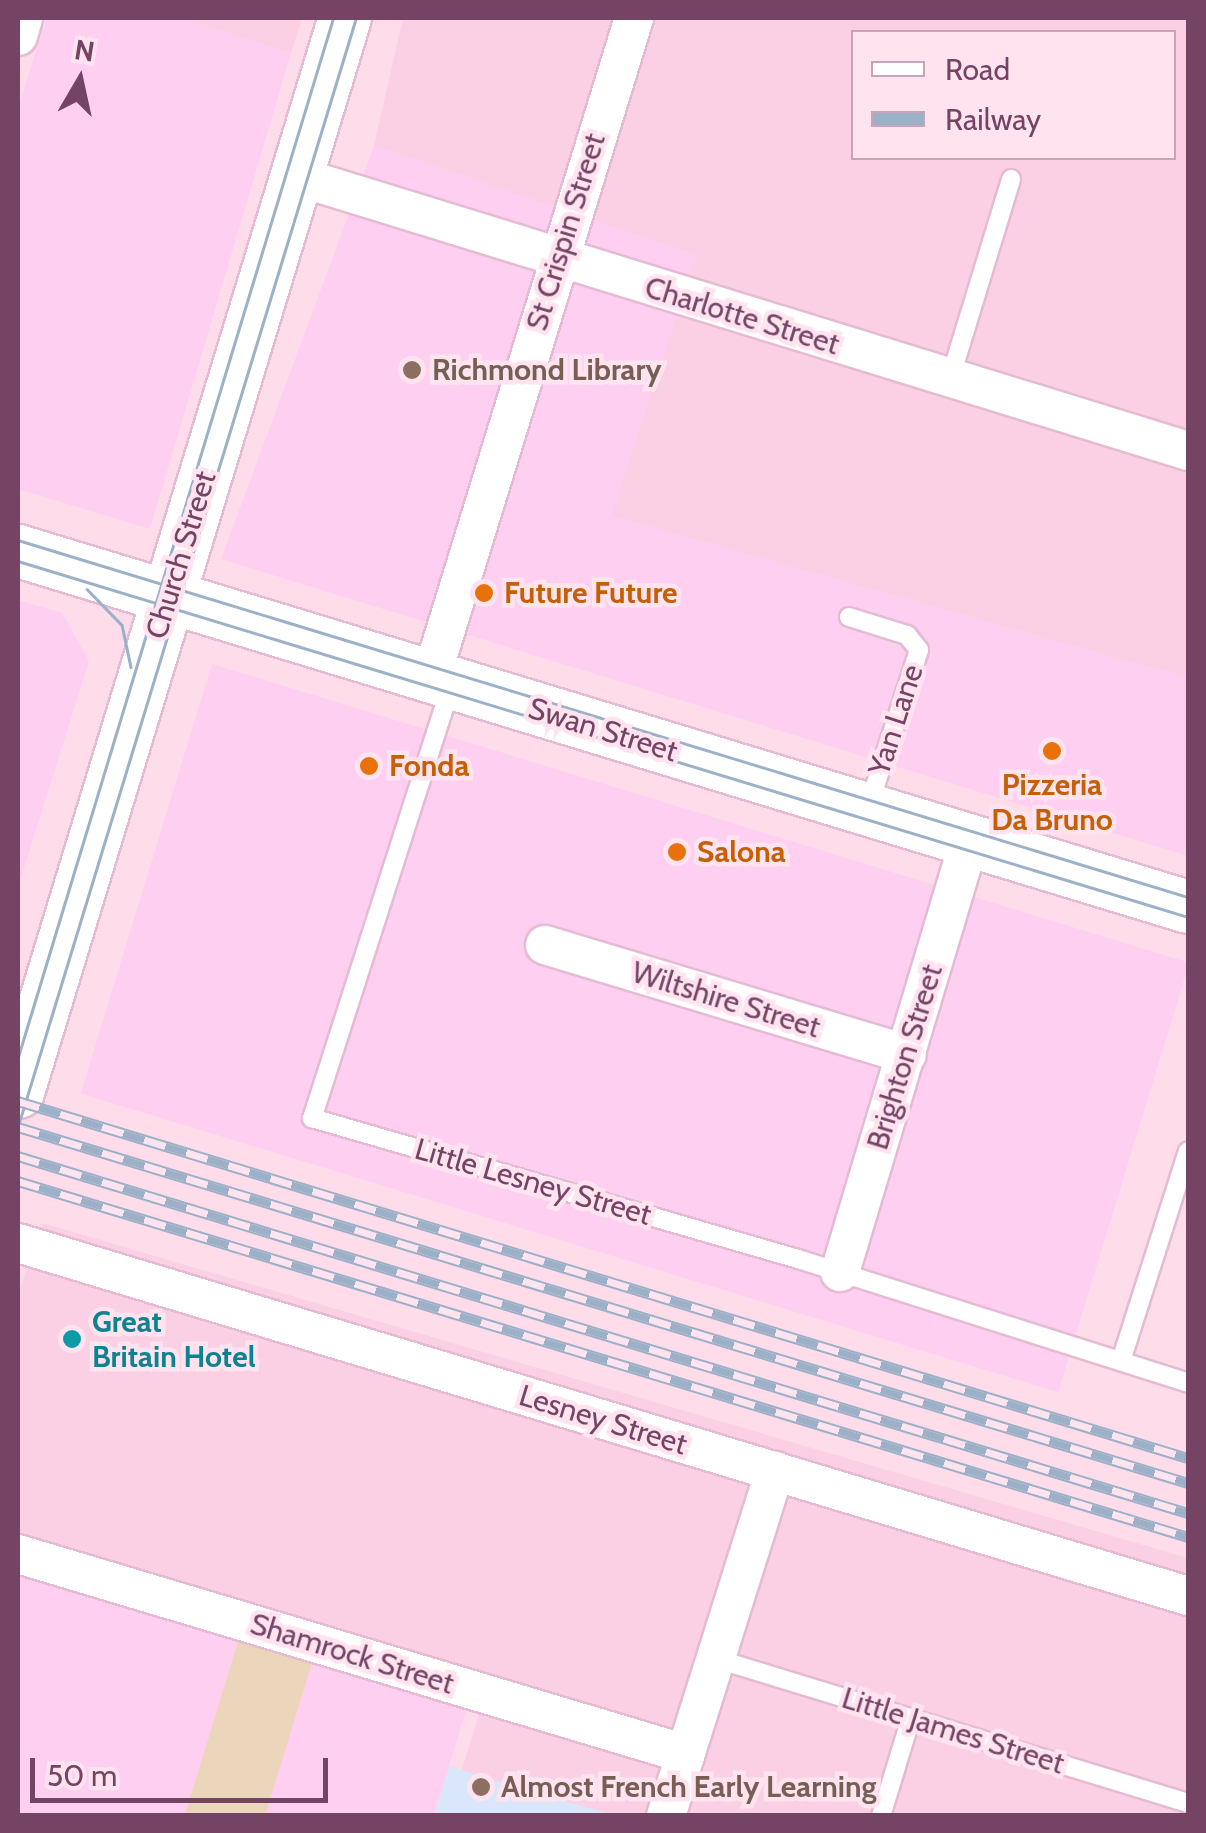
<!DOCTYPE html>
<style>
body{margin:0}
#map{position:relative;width:1206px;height:1833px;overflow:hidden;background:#fedcea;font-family:Cabin,sans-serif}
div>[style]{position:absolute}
.residential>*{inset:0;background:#fbd0e4}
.commercial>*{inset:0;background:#ffcff2;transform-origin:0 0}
.education>*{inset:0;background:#dae6fa}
.green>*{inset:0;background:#ecd6bb;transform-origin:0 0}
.roads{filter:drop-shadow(2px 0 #e4bbd2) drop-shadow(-2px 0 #e4bbd2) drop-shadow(0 2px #e4bbd2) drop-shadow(0 -2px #e4bbd2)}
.service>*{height:18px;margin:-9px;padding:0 9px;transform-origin:9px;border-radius:9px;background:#fff}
.minor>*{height:38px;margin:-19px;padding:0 19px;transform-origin:19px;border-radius:19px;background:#fff}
.secondary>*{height:52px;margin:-26px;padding:0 26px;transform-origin:26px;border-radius:26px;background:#fff}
.tram>*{height:2.5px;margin:-1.25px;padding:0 1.25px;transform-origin:1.25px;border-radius:1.25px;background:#9cb1c7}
.rail>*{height:11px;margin-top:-5.5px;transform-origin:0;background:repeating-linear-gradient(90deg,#ffe4f0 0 22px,#9cb1c7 0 44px);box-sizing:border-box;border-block:2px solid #9cb1c7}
.dots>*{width:28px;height:28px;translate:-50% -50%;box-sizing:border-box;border:5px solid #ffe4f0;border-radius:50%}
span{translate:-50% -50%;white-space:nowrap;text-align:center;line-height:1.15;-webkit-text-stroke:9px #ffe4f0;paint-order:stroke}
.street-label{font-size:30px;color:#754465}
.education-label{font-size:30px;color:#785e54;font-weight:700}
.left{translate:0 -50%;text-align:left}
.food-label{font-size:30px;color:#c56008;font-weight:700}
.culture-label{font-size:30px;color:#0d838f;font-weight:700}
.frame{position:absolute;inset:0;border:20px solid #754465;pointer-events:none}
.legend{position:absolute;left:851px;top:30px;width:325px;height:130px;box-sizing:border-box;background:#ffe4f0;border:2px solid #c8a4b8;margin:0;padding:12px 18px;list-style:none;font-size:30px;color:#754465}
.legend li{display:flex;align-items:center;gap:20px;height:50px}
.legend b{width:50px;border:2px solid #c8a4b8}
.north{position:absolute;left:30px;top:30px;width:100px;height:100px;-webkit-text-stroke:8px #ffe4f0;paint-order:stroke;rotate:9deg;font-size:28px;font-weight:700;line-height:40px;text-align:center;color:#754465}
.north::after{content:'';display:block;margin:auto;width:35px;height:45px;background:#754465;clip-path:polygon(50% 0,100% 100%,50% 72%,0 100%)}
.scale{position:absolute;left:30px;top:1758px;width:298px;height:45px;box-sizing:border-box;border:5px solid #754465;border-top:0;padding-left:12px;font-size:30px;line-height:35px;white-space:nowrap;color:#754465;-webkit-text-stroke:8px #ffe4f0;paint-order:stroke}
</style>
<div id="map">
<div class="residential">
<i style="clip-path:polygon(179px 18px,302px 18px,291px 53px)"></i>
<i style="clip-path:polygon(evenodd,403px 18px,1188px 18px,1188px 678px,611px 516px,696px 255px,374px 146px,403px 18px,854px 32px,1174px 32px,1174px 158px,854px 158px,854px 32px)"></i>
<i style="clip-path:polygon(42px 1223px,1188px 1558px,1188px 1815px,448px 1815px,485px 1695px,18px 1543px,18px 1295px)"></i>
</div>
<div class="commercial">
<i style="clip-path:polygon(47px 18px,179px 18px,291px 53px,150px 529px,18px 489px,18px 107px)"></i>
<i style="clip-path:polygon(374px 146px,696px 255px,612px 516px,1188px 678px,1188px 856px,221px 559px)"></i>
<i style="clip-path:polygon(18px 600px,62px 613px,89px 661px,18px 887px)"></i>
<i style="left:212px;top:664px;width:1022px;height:449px;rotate:17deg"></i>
<i style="clip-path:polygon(18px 1557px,471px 1694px,434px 1815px,18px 1815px)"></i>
</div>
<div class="education">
<i style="clip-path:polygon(449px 1766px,503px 1783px,613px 1815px,434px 1815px)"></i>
</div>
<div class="green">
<i style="left:243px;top:1625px;width:77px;height:200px;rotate:17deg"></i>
</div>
<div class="roads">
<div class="service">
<i style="left:950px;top:379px;width:209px;rotate:-73deg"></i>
<i style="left:849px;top:617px;width:61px;rotate:17.2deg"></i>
<i style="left:907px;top:635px;width:19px;rotate:51deg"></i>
<i style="left:919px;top:650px;width:163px;rotate:107.9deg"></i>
<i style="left:450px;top:689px;width:451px;rotate:107.8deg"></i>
<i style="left:312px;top:1118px;width:506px;rotate:16.18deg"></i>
<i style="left:798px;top:1259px;width:409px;rotate:17.6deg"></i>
<i style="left:1121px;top:1361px;width:220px;rotate:-72.3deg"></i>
<i style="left:717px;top:1659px;width:493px;rotate:17deg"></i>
<i style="left:881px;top:1816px;width:102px;rotate:-73deg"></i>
</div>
<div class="minor">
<i style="left:18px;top:36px;width:19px;rotate:-74deg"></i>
<i style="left:296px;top:176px;width:933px;rotate:17.13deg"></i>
<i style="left:431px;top:678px;width:691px;rotate:-72.9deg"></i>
<i style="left:545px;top:945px;width:378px;rotate:16.8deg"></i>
<i style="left:18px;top:1243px;width:1222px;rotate:16.79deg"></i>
<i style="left:840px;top:1272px;width:450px;rotate:-73.3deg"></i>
<i style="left:18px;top:1554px;width:697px;rotate:16.67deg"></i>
<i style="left:666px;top:1816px;width:362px;rotate:-72.5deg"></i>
</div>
<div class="secondary">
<i style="left:18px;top:551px;width:1223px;rotate:16.92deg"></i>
<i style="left:18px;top:1092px;width:1123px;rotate:-73.07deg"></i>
</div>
</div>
<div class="tram">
<i style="left:18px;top:540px;width:1223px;rotate:16.97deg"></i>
<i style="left:18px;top:561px;width:1223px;rotate:16.92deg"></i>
<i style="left:87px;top:589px;width:50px;rotate:45.8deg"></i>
<i style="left:122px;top:625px;width:43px;rotate:77.9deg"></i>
<i style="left:18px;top:1057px;width:1086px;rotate:-73.13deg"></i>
<i style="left:18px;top:1126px;width:1158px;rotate:-73.04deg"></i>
</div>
<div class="rail">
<i style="left:18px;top:1101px;width:1223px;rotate:16.97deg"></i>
<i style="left:18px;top:1127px;width:1223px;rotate:16.92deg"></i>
<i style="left:18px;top:1156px;width:1223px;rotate:16.97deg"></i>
<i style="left:18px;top:1181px;width:1223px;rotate:16.92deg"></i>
</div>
<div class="dots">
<i style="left:412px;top:370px;background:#8d6e63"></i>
<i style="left:484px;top:593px;background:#e8710a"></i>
<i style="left:1052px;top:751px;background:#e8710a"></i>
<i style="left:369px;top:766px;background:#e8710a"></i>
<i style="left:677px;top:852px;background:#e8710a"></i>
<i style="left:72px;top:1339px;background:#0f9aa8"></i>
<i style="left:481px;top:1787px;background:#8d6e63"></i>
</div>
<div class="street-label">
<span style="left:566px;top:232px;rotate:-73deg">St Crispin Street</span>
<span style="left:742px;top:316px;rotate:17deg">Charlotte Street</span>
<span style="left:181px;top:555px;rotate:-73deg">Church Street</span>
<span style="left:896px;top:720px;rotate:-72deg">Yan Lane</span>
<span style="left:603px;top:730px;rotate:17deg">Swan Street</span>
<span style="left:726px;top:1000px;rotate:17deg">Wiltshire Street</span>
<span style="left:905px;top:1057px;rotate:-73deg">Brighton Street</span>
<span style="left:533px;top:1182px;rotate:16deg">Little Lesney Street</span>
<span style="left:603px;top:1420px;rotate:17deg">Lesney Street</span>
<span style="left:352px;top:1654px;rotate:17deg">Shamrock Street</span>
<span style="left:953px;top:1731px;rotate:17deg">Little James Street</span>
</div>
<div class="education-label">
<span class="left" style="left:432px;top:370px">Richmond Library</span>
<span class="left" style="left:501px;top:1787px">Almost French Early Learning</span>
</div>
<div class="food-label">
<span class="left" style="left:504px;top:593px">Future Future</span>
<span class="left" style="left:389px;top:766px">Fonda</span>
<span style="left:1052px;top:802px">Pizzeria<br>Da Bruno</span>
<span class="left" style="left:697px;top:852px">Salona</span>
</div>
<div class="culture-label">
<span class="left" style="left:92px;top:1339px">Great<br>Britain Hotel</span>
</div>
<div class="frame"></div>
<ul class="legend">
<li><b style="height:12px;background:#fff"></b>Road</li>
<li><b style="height:12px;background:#9cb1c7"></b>Railway</li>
</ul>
<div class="north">N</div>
<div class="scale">50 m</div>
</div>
